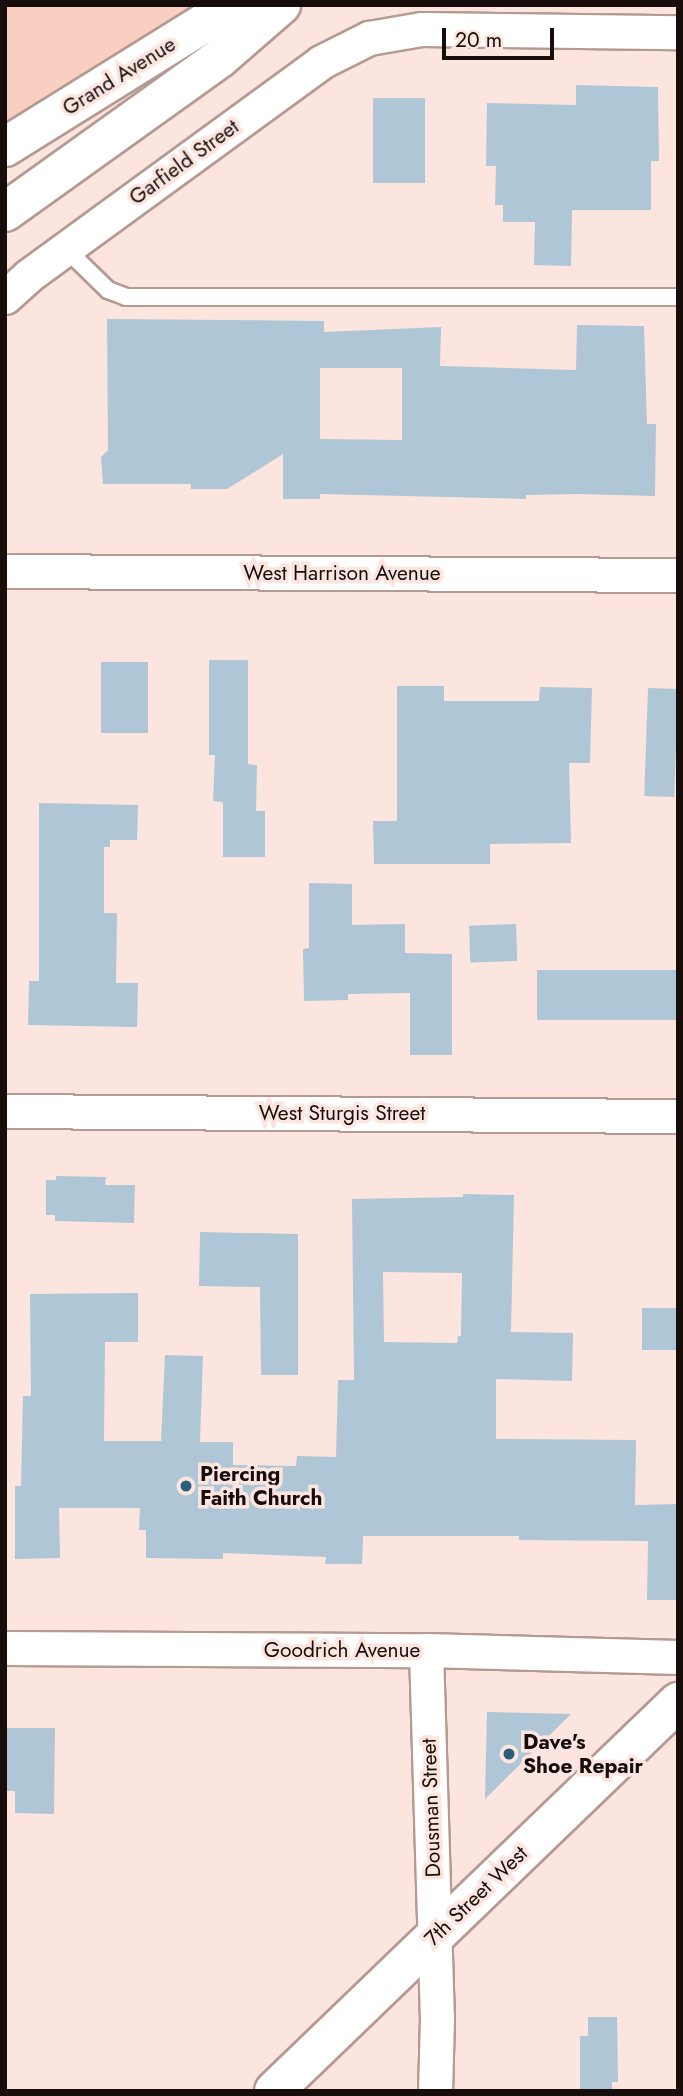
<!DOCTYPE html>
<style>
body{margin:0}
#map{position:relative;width:683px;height:2096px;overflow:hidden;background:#fce5de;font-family:Jost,sans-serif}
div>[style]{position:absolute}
.green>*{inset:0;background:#f9cfc2}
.building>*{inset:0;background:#aec6d5;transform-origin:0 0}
.roads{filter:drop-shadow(2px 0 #b49a92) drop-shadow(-2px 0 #b49a92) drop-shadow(0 2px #b49a92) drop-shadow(0 -2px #b49a92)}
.service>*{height:16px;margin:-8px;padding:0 8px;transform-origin:8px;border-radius:8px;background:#fff}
.minor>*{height:33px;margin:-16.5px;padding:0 16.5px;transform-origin:16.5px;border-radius:16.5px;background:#fff}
.secondary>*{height:38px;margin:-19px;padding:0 19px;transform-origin:19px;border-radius:19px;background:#fff}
.motorway>*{height:38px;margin:-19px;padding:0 19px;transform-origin:19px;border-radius:19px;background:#fff}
.dots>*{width:19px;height:19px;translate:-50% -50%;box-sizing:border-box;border:4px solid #fce5de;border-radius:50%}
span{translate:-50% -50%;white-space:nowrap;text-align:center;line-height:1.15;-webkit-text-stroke:7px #fce5de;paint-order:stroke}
.street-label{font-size:21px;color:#170e0b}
.poi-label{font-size:21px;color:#170e0b;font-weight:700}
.left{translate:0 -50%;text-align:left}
.frame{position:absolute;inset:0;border:7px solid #170e0b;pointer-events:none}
.scale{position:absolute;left:442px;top:28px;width:112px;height:32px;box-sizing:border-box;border:4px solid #170e0b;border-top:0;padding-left:9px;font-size:21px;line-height:24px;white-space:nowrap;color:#170e0b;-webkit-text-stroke:5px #fce5de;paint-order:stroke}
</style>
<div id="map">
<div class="green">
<i style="clip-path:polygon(5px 5px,196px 5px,5px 130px)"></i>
</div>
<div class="building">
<i style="clip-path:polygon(576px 85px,658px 87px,659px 161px,651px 161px,651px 210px,572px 210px,571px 266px,534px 265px,535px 222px,503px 222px,503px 205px,495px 205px,496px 166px,486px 166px,487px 103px,576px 105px)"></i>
<i style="left:373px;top:98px;width:52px;height:85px"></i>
<i style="clip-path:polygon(evenodd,107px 319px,324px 321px,324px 332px,441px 327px,440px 366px,576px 370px,577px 325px,644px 326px,647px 424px,656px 424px,655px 496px,578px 494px,526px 495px,526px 499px,320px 494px,320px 499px,283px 499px,283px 454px,227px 489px,191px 489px,191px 484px,103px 484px,101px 457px,108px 450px,107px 319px,320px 368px,402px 368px,402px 440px,320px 439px,320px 368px)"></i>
<i style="clip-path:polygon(209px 660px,248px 660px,248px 764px,257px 765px,256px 811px,265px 811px,265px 857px,223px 857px,223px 802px,213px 801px,215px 755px,209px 755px)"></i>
<i style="left:101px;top:662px;width:47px;height:71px"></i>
<i style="clip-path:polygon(397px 686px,444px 686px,444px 701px,539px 701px,540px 687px,592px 688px,590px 763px,569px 763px,571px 843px,490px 844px,490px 864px,374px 864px,373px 821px,397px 821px)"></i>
<i style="left:648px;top:688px;width:30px;height:108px;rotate:2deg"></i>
<i style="clip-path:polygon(39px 803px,138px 805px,137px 840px,110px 840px,110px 847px,104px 847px,104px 913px,117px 913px,116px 983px,138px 983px,137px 1027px,28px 1025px,29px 981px,39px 981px)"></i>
<i style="clip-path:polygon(309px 883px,352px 884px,352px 925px,405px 924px,405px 953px,452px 954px,452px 1055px,410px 1055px,410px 993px,348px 994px,348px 1000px,304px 1001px,303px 949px,309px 948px)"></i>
<i style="left:516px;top:924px;width:37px;height:47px;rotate:88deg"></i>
<i style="left:678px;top:970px;width:50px;height:141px;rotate:90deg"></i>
<i style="clip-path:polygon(56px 1176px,106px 1177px,105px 1185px,135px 1185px,134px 1223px,55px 1221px,55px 1215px,46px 1215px,46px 1180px,56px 1180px)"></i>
<i style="clip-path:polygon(evenodd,463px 1194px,514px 1195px,511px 1332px,573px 1333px,572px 1381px,496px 1379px,496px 1439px,636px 1440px,635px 1505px,678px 1504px,678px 1600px,647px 1600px,648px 1541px,519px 1540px,519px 1536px,363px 1536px,362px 1564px,325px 1564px,326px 1557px,223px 1553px,223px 1559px,146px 1558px,146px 1530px,139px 1530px,140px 1508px,59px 1508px,60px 1558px,15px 1559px,15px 1486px,21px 1486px,23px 1396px,31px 1396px,30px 1294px,138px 1293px,138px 1342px,105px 1342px,104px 1441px,161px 1441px,165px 1355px,203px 1356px,200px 1442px,233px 1442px,233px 1465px,296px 1466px,297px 1456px,336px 1457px,338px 1380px,354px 1380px,352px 1199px,463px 1197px,463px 1194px,383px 1272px,462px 1273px,461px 1336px,458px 1336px,457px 1343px,384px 1342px,383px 1272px)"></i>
<i style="clip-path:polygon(200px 1232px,298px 1234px,298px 1375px,261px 1375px,260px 1287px,199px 1286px)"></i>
<i style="left:642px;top:1308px;width:36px;height:42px"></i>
<i style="clip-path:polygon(487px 1712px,571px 1714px,485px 1799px)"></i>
<i style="clip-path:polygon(5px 1728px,55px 1728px,54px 1814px,15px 1813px,15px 1791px,5px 1791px)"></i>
<i style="clip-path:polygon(588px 2017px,617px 2017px,618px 2082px,612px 2082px,612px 2091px,580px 2091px,580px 2036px,588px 2036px)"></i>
</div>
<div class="roads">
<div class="service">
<i style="left:66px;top:249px;width:59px;rotate:44.3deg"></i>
<i style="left:108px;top:290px;width:19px;rotate:21deg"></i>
<i style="left:126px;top:297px;width:552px"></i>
</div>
<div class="minor">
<i style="left:5px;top:297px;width:31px;rotate:-42deg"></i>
<i style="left:28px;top:276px;width:363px;rotate:-36.1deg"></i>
<i style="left:321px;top:62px;width:54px;rotate:-26.6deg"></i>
<i style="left:369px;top:38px;width:53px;rotate:-9.8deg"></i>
<i style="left:421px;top:29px;width:257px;rotate:0.7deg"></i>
<i style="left:5px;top:571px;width:673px;rotate:0.34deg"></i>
<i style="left:5px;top:1111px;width:673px;rotate:0.43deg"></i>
<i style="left:5px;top:1648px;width:421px;rotate:0.3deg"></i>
<i style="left:426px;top:1650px;width:252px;rotate:1.6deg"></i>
<i style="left:426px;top:1650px;width:367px;rotate:88.3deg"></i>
<i style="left:437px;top:2017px;width:74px;rotate:91.5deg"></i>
</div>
<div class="secondary">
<i style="left:5px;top:147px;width:269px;rotate:-31.9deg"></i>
<i style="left:274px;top:2091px;width:561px;rotate:-43.92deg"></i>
</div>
<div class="motorway">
<i style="left:5px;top:212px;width:264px;rotate:-35.6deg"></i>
<i style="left:220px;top:58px;width:81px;rotate:-41deg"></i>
</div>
</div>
<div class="dots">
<i style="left:186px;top:1486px;background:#2c5f7c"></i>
<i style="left:509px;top:1754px;background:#2c5f7c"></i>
</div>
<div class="street-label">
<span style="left:119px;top:76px;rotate:-32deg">Grand Avenue</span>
<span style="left:184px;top:162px;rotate:-36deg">Garfield Street</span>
<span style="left:342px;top:573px">West Harrison Avenue</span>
<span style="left:342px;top:1113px">West Sturgis Street</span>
<span style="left:342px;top:1650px">Goodrich Avenue</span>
<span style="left:431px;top:1808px;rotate:-92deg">Dousman Street</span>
<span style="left:476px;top:1896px;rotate:-44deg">7th Street West</span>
</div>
<div class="poi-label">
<span class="left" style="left:200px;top:1486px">Piercing<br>Faith Church</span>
<span class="left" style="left:523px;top:1754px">Dave's<br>Shoe Repair</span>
</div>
<div class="frame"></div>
<div class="scale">20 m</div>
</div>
